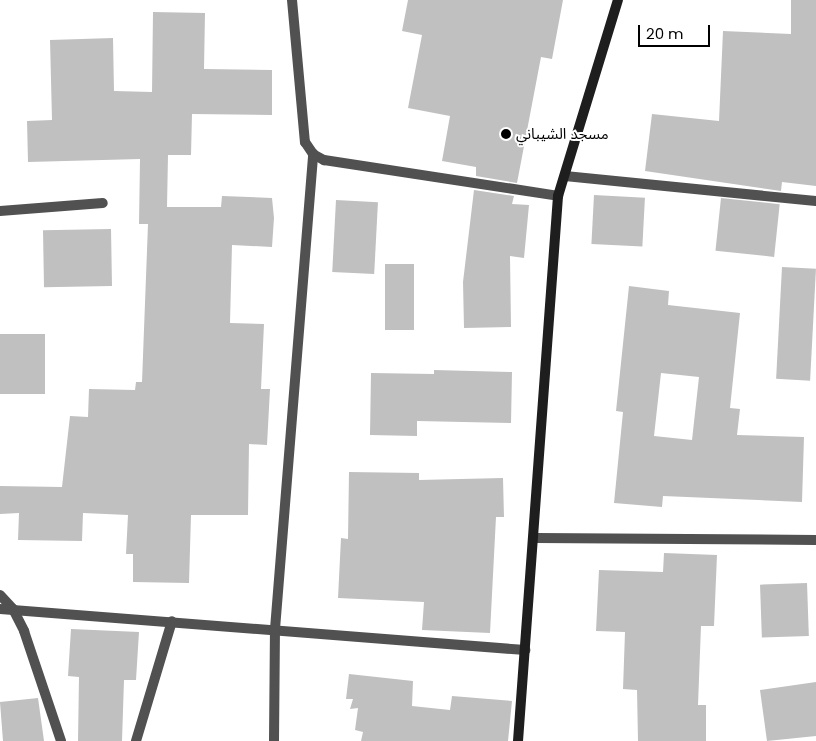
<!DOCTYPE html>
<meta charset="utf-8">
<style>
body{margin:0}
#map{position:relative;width:816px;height:741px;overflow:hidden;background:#fff;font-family:Poppins,"Noto Sans Arabic",sans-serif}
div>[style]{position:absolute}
.building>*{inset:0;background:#c0c0c0;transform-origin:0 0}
.street>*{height:10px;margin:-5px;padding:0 5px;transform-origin:5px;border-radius:5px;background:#515151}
.secondary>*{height:10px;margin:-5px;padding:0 5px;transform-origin:5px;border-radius:5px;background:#1e1e1e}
.dots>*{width:14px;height:14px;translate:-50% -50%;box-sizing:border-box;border:2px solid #fff;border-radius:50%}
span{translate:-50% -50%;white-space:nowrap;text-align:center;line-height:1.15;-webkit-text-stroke:4px #fff;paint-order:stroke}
.poi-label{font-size:15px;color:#000}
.left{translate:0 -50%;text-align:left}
.scale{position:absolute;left:638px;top:25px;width:72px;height:22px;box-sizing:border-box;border:2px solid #000;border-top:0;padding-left:6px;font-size:15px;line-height:18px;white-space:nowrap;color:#000;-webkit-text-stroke:4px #fff;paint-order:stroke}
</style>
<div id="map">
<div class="building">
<i style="clip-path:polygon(408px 0,563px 0,552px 59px,541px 57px,517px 183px,476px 176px,476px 167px,442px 161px,450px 116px,408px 108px,422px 35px,402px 31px)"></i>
<i style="clip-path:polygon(791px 0,816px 0,816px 186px,782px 182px,781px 191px,645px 171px,652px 114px,719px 121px,723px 31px,791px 34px)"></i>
<i style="clip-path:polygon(153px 12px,205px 13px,204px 69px,272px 70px,272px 115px,192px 114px,191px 155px,168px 155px,167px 207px,221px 207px,222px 196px,272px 198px,274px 218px,272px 247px,232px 245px,230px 323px,264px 324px,261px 389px,270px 389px,267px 445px,249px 444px,248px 515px,191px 515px,189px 583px,133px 582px,133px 554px,126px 554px,128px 515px,83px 513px,82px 541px,18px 540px,19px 513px,0 514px,0 486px,62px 487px,70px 416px,88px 417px,89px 389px,135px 390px,136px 382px,142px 382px,148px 224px,139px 224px,140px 159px,28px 162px,27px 121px,52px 120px,50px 40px,113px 38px,114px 91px,152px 92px)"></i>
<i style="clip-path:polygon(474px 190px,514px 196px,512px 204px,529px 205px,524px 258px,510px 256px,511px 327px,464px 328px,463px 282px)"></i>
<i style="left:594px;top:195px;width:51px;height:49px;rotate:3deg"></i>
<i style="left:721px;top:198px;width:59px;height:53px;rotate:6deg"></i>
<i style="left:336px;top:200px;width:42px;height:72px;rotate:3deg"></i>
<i style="left:111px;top:229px;width:57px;height:68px;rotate:89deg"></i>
<i style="left:385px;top:264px;width:29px;height:66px"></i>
<i style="left:782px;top:267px;width:34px;height:112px;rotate:3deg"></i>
<i style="clip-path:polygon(evenodd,629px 286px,669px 291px,668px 305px,740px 313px,730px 408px,740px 409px,737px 435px,804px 437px,802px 502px,663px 496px,662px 507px,614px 503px,623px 412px,616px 411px,629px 286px,661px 373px,699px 377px,692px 440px,654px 436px,661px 373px)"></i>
<i style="left:0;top:334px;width:45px;height:60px"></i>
<i style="clip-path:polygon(434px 370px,512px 372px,511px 423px,417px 421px,417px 436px,370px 435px,371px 373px,434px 374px)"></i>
<i style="clip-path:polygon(349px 472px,419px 473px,419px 480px,503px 478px,504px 517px,496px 517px,490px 633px,422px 630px,424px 602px,338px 598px,341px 538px,348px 539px)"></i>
<i style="clip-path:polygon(664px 553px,717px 555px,714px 626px,701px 626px,698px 705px,706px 705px,706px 741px,638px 741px,637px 690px,623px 689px,625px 632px,596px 631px,599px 570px,663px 572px)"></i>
<i style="left:807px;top:583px;width:53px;height:47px;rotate:88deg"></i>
<i style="clip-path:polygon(71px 629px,139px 632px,136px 680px,124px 680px,122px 741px,78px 741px,79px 677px,68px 676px)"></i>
<i style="clip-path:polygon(349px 674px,413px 681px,412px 706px,450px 710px,452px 696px,512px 701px,508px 741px,361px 741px,363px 732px,355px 730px,358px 708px,350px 709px,353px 699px,346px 699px)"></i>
<i style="clip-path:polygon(816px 682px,816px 736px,767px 741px,760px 690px)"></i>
<i style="clip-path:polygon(38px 698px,44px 741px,3px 741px,0 702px)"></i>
</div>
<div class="street">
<i style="left:292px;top:0;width:143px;rotate:84.8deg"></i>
<i style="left:305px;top:142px;width:14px;rotate:56deg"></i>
<i style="left:313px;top:154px;width:13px;rotate:29deg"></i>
<i style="left:324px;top:160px;width:237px;rotate:8.7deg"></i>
<i style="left:565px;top:176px;width:252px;rotate:5.7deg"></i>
<i style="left:0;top:211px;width:103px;rotate:-4.4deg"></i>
<i style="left:537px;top:538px;width:279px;rotate:0.4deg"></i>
<i style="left:0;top:595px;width:19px;rotate:47deg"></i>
<i style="left:13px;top:609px;width:25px;rotate:63deg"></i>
<i style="left:24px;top:631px;width:116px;rotate:71.4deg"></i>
<i style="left:0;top:609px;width:527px;rotate:4.47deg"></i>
<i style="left:136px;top:741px;width:125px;rotate:-73.3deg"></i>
<i style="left:274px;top:741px;width:112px;rotate:-89.5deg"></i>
<i style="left:275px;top:629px;width:477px;rotate:-85.4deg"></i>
</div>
<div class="secondary">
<i style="left:518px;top:741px;width:546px;rotate:-85.8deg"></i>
<i style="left:558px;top:196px;width:205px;rotate:-73deg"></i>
</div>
<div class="dots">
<i style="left:506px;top:134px;background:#000"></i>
</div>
<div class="poi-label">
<span class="left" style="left:516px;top:134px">مسجد الشيباني</span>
</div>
<div class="scale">20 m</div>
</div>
